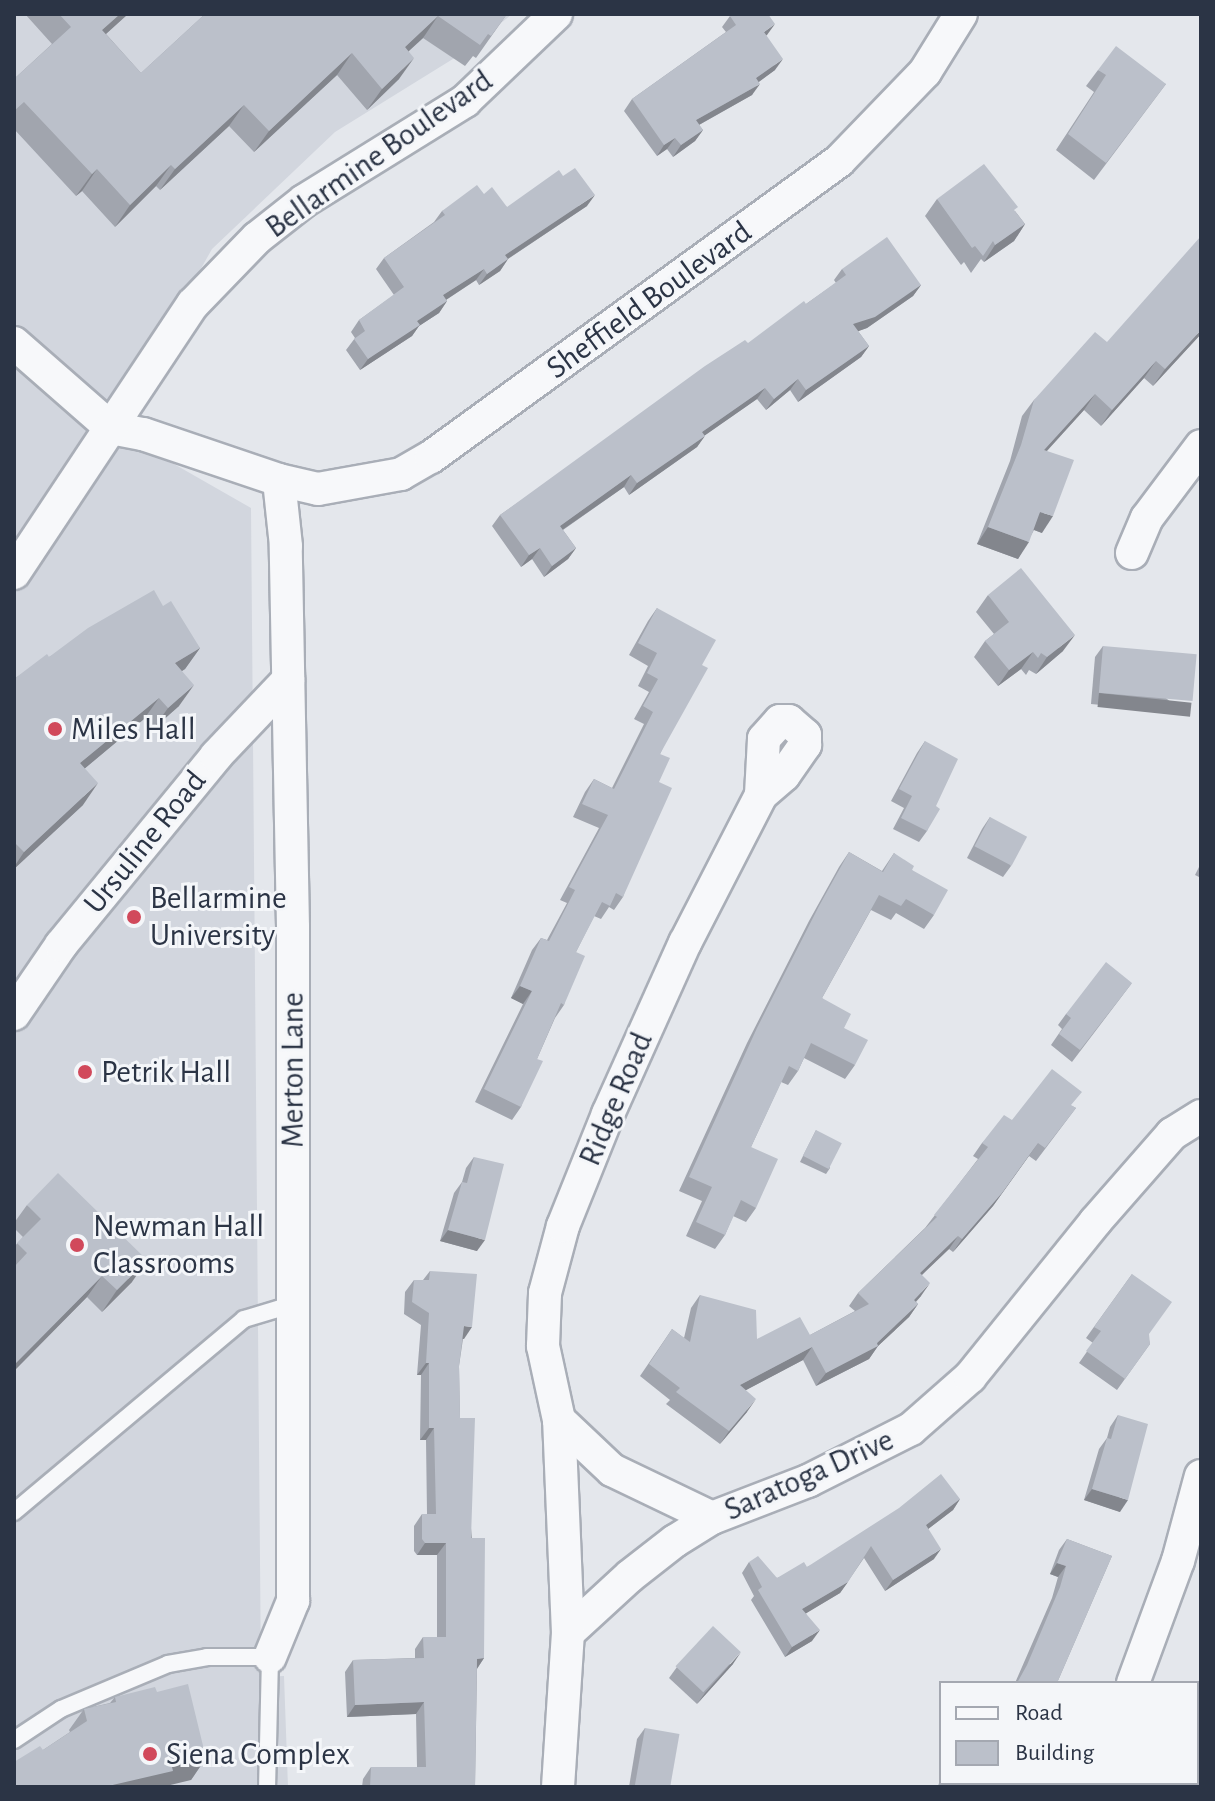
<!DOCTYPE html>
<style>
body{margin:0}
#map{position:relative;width:1215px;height:1801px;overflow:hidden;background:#e4e7ec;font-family:"Alegreya Sans",sans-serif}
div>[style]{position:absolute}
.built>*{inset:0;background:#d2d6de}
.roads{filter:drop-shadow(2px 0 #a9aeb7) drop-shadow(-2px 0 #a9aeb7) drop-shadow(0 2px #a9aeb7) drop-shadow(0 -2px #a9aeb7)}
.service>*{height:16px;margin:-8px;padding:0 8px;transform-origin:8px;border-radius:8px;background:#f7f8fa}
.minor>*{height:32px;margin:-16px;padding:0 16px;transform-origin:16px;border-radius:16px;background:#f7f8fa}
.wall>*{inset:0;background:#a1a5ae}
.shaded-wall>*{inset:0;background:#83868d;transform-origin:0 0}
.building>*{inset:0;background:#bbc0ca;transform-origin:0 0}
.dots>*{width:22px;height:22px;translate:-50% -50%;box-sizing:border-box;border:4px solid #f4f6f9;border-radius:50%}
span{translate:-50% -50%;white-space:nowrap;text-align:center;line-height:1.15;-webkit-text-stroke:6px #f4f6f9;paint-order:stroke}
.street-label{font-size:32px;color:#2b3445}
.poi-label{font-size:32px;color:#2b3445}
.left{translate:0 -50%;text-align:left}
.frame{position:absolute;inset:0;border:16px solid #2b3445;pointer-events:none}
.legend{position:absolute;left:939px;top:1681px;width:260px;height:104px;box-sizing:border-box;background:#f4f6f9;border:2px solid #a4a8b1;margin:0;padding:10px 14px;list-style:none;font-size:24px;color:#2b3445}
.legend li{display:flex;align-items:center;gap:16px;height:40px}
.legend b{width:40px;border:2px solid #a4a8b1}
</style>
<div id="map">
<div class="built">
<i style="clip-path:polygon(14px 14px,512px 14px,469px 49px,335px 132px,212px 249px,111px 428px,251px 508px,261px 1677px,284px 1676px,288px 1787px,14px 1787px)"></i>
</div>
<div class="roads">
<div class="service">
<i style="left:14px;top:1512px;width:300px;rotate:-40deg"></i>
<i style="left:244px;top:1319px;width:52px;rotate:-16.7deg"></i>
<i style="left:14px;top:1740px;width:56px;rotate:-33.4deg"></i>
<i style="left:61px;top:1709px;width:116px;rotate:-22.8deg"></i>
<i style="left:168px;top:1664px;width:40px;rotate:-10deg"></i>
<i style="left:207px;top:1657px;width:63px"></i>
<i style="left:270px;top:1657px;width:130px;rotate:91.3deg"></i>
</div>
<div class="minor">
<i style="left:14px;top:343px;width:129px;rotate:41.2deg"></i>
<i style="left:111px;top:428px;width:33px;rotate:11deg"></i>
<i style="left:143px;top:434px;width:144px;rotate:18.7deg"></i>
<i style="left:279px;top:480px;width:40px;rotate:13deg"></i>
<i style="left:318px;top:489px;width:84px;rotate:-10.2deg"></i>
<i style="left:401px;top:474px;width:34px;rotate:-30deg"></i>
<i style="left:431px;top:457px;width:504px;rotate:-35.96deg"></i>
<i style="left:839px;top:161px;width:124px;rotate:-46deg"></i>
<i style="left:925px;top:72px;width:68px;rotate:-58.2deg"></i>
<i style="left:1132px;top:553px;width:38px;rotate:-67deg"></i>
<i style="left:1147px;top:518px;width:90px;rotate:-53.1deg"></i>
<i style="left:14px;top:573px;width:323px;rotate:-56.4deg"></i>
<i style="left:193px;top:304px;width:92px;rotate:-45.9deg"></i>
<i style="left:257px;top:238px;width:60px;rotate:-38.2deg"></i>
<i style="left:304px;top:201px;width:190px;rotate:-31.8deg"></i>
<i style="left:465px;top:101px;width:126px;rotate:-43.7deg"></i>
<i style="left:14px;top:1014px;width:83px;rotate:-55.7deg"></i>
<i style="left:61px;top:945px;width:244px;rotate:-50.6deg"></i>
<i style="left:216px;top:756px;width:105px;rotate:-46.5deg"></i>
<i style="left:559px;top:1420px;width:73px;rotate:43.3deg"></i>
<i style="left:612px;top:1470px;width:111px;rotate:25.6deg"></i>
<i style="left:568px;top:1633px;width:84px;rotate:-42.6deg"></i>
<i style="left:630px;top:1576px;width:57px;rotate:-37.9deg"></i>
<i style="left:675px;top:1541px;width:44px;rotate:-31.9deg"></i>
<i style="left:712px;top:1518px;width:103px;rotate:-21.1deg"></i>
<i style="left:808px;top:1481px;width:115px;rotate:-26.8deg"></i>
<i style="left:911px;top:1429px;width:79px;rotate:-41.4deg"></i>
<i style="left:970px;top:1377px;width:199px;rotate:-51.1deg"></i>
<i style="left:1095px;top:1222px;width:117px;rotate:-48.8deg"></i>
<i style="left:1172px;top:1134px;width:34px;rotate:-32deg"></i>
<i style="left:270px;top:1657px;width:61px;rotate:-67.7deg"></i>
<i style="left:293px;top:1601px;width:674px;rotate:-90deg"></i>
<i style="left:293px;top:927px;width:381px;rotate:-91.1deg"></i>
<i style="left:286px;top:546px;width:66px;rotate:-96.1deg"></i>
<i style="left:1133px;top:1683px;width:130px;rotate:-69.8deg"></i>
<i style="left:1178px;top:1561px;width:88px;rotate:-74.9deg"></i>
<i style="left:558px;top:1787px;width:154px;rotate:-86.3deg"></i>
<i style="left:568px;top:1633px;width:213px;rotate:-92.4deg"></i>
<i style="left:559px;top:1420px;width:76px;rotate:-102.2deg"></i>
<i style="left:543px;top:1346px;width:53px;rotate:-87.8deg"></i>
<i style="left:545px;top:1293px;width:69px;rotate:-75deg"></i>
<i style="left:563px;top:1226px;width:121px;rotate:-68.1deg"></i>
<i style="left:608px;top:1114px;width:188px;rotate:-65.8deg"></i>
<i style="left:685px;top:943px;width:166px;rotate:-62.8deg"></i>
<i style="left:761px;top:795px;width:30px;rotate:-41deg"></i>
<i style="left:784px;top:775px;width:37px;rotate:-55deg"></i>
<i style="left:805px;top:745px;width:10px;rotate:-90deg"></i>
<i style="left:805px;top:735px;width:21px;rotate:-139deg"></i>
<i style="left:789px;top:721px;width:9px;rotate:180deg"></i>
<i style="left:780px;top:721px;width:24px;rotate:132deg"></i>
<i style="left:764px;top:739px;width:56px;rotate:93.1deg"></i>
<i style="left:1088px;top:1787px;width:4px;rotate:-63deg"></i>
</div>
</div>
<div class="wall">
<i style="clip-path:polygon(25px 14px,128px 14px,106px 34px,141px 73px,205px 14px,507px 14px,476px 58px,473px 56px,465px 66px,423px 38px,409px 51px,399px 79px,367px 110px,337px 75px,254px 152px,229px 126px,160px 190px,156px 186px,115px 227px,82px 191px,76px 196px,14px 129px,14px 79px,52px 44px)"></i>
<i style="clip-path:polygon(730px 16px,766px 36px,775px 70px,758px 82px,752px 95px,699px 125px,703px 130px,695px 141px,673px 157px,667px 149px,657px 156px,624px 111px,632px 99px,726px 32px,722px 27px)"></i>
<i style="clip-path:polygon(1098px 70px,1166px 84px,1094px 180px,1056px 150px,1094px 92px,1086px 86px)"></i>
<i style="clip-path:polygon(484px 194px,507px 207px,587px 206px,508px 259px,500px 271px,479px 285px,476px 280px,446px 300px,447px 301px,439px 313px,419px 326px,412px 336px,360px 370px,346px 350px,355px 338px,351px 332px,359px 320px,394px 295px,376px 269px,384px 258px,434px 222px,442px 211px)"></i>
<i style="clip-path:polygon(937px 199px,1015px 211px,1025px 224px,1014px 241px,984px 262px,981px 259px,971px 273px,964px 262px,961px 265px,925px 216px)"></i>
<i style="clip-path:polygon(842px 269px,921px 285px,913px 296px,867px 328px,858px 331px,869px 346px,861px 357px,798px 402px,790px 390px,766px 410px,757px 399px,705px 435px,697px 447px,629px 495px,624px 487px,563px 530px,576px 548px,568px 559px,544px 577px,532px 559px,521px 567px,492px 526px,500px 515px,806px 304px,836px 283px,834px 280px)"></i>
<i style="clip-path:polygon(1201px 334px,1153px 386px,1144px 378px,1101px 426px,1084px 410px,1047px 451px,1042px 533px,1034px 530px,1018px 559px,977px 544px,1010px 461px,1022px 416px,1034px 400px,1107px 342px)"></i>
<i style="clip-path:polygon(988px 595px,1063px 651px,1036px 674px,1029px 670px,1026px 675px,1021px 669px,998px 686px,974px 657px,985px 641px,994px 634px,976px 612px)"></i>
<i style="clip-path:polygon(163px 606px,200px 648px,185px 669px,182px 671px,179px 706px,153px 729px,144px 719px,85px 768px,83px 805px,14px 869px,14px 679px,49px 657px)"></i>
<i style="clip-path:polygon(657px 608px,702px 665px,660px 754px,659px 782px,623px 897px,614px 910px,609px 907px,601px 919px,594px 916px,576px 952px,564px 1005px,555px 1018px,537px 1059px,521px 1107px,512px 1120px,475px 1102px,523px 1004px,511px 998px,532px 950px,541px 938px,547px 940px,567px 903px,560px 900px,599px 828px,573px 817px,585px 792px,594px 779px,612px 788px,644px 724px,634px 719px,649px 692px,638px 686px,648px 666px,629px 655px,648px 621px)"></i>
<i style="clip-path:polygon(1103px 646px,1184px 713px,1091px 704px,1095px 657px)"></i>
<i style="clip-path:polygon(925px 741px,936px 806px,927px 831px,919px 842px,893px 829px,904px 808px,891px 801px,917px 753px)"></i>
<i style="clip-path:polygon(990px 817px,1011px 866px,1003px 877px,967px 858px,982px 829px)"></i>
<i style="clip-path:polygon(849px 852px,882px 871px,894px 853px,912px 870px,934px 915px,924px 929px,896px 913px,891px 920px,871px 910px,822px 998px,844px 1028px,855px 1065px,845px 1079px,804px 1058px,798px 1071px,788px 1085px,781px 1082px,751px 1147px,756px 1208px,746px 1222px,733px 1216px,725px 1235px,715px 1249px,686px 1236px,702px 1201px,679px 1191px,747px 1043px,809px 921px,839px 867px)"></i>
<i style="clip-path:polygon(1201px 863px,1201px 878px,1195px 875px)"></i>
<i style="clip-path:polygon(1132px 983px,1072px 1062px,1051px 1045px,1062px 1029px,1058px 1025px,1066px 1014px)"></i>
<i style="clip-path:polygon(1072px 1106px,1076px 1108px,1036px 1161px,1029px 1156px,993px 1206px,953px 1252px,949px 1249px,922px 1275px,921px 1296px,916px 1302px,918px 1304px,909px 1317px,878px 1346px,869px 1359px,816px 1386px,803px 1360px,746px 1390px,747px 1412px,720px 1444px,666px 1404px,670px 1400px,640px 1376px,672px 1329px,684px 1338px,691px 1308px,700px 1295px,757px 1339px,810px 1335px,855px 1311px,849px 1306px,858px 1293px,925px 1228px,978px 1159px,973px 1156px,982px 1143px,1012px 1120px)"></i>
<i style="clip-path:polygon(816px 1130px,830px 1168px,826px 1174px,800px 1162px)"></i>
<i style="clip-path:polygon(474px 1157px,477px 1251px,440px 1241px,454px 1193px,462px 1182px,466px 1168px)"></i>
<i style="clip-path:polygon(27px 1205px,132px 1282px,102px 1312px,87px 1297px,14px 1371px,14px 1247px,23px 1237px,14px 1228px,14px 1223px)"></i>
<i style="clip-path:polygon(430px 1271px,464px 1339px,463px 1339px,459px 1366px,460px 1418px,484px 1658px,477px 1669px,475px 1787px,362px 1787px,363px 1779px,371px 1767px,417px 1767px,416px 1714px,347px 1717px,345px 1672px,353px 1660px,415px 1658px,415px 1649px,423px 1637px,437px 1637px,437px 1555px,417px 1555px,414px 1551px,414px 1526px,422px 1514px,427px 1514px,426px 1440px,420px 1440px,421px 1375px,417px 1375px,421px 1325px,404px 1314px,405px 1292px,414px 1280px,423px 1280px)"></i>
<i style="clip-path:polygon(1132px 1274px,1150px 1344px,1117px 1390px,1079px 1363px,1093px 1343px,1086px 1338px)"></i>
<i style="clip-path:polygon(1118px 1415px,1120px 1512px,1084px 1500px,1099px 1449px,1107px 1438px,1110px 1427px)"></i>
<i style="clip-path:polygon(960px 1499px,953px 1510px,928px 1529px,934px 1559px,885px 1591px,864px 1558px,840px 1593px,806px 1613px,812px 1641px,785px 1657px,751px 1600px,754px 1596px,742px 1573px,749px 1562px,777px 1578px,807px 1567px)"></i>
<i style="clip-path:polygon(1067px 1539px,1112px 1556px,1057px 1683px,1015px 1683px,1052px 1598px,1058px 1577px,1050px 1574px,1059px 1550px)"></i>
<i style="clip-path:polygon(733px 1664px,697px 1704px,669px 1678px,677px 1667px)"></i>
<i style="clip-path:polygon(157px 1692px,206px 1758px,191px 1780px,43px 1750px,70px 1732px,69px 1730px,84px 1709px,110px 1703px,115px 1697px)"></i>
<i style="clip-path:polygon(645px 1728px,669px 1787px,629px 1787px,637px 1739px)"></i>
<i style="clip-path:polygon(1201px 1738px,1201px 1787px,1186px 1787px,1182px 1786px,1183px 1783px,1197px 1783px,1197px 1748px)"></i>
</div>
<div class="shaded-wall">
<i style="clip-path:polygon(120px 14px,128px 14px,87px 51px,102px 30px)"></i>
<i style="clip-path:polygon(438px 16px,423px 38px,390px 68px,405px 47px)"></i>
<i style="clip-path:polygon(775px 24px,767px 35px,756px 43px,764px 32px)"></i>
<i style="clip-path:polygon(352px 53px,337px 75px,254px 152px,269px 131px)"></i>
<i style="clip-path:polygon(414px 58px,399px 79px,367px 110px,382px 89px)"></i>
<i style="clip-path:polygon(783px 59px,775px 70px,748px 90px,756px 78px)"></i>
<i style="clip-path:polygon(760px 84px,752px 95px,688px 131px,696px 120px)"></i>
<i style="clip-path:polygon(244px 105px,229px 126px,160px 190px,175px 169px)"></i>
<i style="clip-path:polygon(703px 130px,695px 141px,673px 157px,681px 145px)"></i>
<i style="clip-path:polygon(675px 138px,667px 149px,657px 156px,664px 145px)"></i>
<i style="clip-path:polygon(171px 165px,156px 186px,115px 227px,130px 205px)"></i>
<i style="clip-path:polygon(97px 169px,82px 191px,76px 196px,92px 174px)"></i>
<i style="clip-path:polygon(595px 195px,587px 206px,497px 266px,505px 255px)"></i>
<i style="clip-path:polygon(1025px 224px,1014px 241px,984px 262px,995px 245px)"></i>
<i style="clip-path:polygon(508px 259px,500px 271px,479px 285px,487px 274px)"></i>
<i style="clip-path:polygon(484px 269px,476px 280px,435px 307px,443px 295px)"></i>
<i style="clip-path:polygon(921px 285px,913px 296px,867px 328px,845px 336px,853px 324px)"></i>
<i style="clip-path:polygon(447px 301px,439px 313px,419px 326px,412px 336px,360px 370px,368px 359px,417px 321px)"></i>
<i style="clip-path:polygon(1201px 330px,1201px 334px,1153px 386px,1165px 369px)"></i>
<i style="clip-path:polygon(869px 346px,861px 357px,798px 402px,806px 390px)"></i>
<i style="clip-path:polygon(1156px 361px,1144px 378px,1101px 426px,1112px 410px)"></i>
<i style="clip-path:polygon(798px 379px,790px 390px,766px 410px,774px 399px)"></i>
<i style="clip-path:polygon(765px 388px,757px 399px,694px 443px,702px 432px)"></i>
<i style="clip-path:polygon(1095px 394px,1084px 410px,1033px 466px,1044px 450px)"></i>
<i style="clip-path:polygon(705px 436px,697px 447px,629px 495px,637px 483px)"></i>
<i style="clip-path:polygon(631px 475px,624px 487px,552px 537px,560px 526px)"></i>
<i style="clip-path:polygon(1040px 512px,1053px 516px,1042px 533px,1029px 528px)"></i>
<i style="clip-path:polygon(988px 527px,1029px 542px,1018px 559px,977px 544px)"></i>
<i style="clip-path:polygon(540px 548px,532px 559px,521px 567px,529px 555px)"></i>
<i style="clip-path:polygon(576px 548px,568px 559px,544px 577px,552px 566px)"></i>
<i style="clip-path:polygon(1075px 635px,1063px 651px,1036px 674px,1047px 657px)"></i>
<i style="clip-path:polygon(200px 648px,185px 669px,160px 685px,175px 663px)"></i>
<i style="clip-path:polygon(1033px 652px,1021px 669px,998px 686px,1009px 670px)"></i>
<i style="clip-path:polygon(194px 685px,179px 706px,153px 729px,168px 708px)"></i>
<i style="left:1099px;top:693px;width:93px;height:14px;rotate:6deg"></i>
<i style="clip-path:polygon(159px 698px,144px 719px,65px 785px,80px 763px)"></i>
<i style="clip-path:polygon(98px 783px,83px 805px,14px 869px,14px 867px,24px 852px)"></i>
<i style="clip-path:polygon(520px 986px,532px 991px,523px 1004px,511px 998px)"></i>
<i style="clip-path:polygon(1038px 1143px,993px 1206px,953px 1252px,962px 1239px)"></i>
<i style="clip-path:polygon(448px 1230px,485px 1240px,477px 1251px,440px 1241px)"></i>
<i style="clip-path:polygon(958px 1236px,949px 1249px,911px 1285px,920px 1273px)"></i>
<i style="clip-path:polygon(147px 1260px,132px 1282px,102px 1312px,117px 1290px)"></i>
<i style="clip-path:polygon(102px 1276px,87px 1297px,14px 1371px,14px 1365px)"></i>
<i style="clip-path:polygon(930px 1283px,921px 1296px,905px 1313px,914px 1300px)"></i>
<i style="clip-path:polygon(918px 1304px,909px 1317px,878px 1346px,869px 1359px,816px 1386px,826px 1373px,877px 1343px)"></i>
<i style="clip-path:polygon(464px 1326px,472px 1327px,464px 1339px,456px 1338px)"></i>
<i style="clip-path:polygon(812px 1347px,803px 1360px,731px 1398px,740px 1385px)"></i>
<i style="clip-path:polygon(426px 1363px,429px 1363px,421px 1375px,417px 1375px)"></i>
<i style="clip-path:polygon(756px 1399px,747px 1412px,720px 1444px,729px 1431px)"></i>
<i style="clip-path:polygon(429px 1428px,434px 1428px,426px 1440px,420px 1440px)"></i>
<i style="clip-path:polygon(1092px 1489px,1128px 1500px,1120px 1512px,1084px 1500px)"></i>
<i style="clip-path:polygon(960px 1499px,953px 1510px,919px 1536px,926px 1525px)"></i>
<i style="clip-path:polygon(425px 1543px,446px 1543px,437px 1555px,417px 1555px)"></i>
<i style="clip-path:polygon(941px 1549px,934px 1559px,885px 1591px,893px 1580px)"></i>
<i style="clip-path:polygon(1057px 1563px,1066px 1566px,1058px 1577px,1050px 1574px)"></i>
<i style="clip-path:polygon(848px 1582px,840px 1593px,795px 1620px,802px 1609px)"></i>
<i style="clip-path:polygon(820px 1630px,812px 1641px,785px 1657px,792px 1647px)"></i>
<i style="clip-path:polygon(741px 1652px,733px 1664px,697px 1704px,705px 1693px)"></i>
<i style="clip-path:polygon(484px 1658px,476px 1670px,477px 1659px)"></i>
<i style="clip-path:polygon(424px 1702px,416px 1714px,347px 1717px,355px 1705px)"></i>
<i style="clip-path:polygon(206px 1758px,191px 1780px,162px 1787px,103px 1787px,172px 1767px)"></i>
<i style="clip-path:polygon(1184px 1783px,1193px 1783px,1190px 1787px,1182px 1786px)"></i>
</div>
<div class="building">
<i style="clip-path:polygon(59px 14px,120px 14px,102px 30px,141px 73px,205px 14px,507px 14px,491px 36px,488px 34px,480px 45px,438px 16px,405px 47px,414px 58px,382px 89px,352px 53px,269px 131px,244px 105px,175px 169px,171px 165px,130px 205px,97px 169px,92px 174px,24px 102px,14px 111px,14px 79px,71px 27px)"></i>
<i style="clip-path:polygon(732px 14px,768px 14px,775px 24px,764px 32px,783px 59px,756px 78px,760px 84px,696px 120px,703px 130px,681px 145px,675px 138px,664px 145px,632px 99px,736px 25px,730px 16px)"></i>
<i style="clip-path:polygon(1116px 46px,1166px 84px,1106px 163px,1068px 134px,1106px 75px,1098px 70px)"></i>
<i style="clip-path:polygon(984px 164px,1018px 207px,1014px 210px,1025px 224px,995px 245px,993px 241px,983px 256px,975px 246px,972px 248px,937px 199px)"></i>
<i style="clip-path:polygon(575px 168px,595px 195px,505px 255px,508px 259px,487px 274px,484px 269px,443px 295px,447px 301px,417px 321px,420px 325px,368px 359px,354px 339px,365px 331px,359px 320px,404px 287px,384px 258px,445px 215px,442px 211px,477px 185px,484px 194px,492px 187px,507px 207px,559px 170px,563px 176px)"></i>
<i style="clip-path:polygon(1201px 236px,1201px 330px,1165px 369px,1156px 361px,1112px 410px,1095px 394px,1044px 450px,1074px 460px,1053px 516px,1040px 512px,1029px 542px,988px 527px,1021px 445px,1034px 400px,1095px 332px,1107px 342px)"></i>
<i style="clip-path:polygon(887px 237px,921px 285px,875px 317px,853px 324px,869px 346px,806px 390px,798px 379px,774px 399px,765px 388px,702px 432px,705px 436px,637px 483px,631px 475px,560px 526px,576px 548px,552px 566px,540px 548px,529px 555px,500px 515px,705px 366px,745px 340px,748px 343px,804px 301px,806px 304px,846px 275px,842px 269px)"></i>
<i style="clip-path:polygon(1021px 568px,1075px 635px,1047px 657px,1041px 653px,1038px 658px,1033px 652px,1009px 670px,985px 641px,1009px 622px,988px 595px)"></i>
<i style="clip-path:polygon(154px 590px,163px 606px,171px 601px,200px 648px,175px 663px,194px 685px,168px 708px,159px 698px,80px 763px,98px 783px,24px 852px,14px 842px,14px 679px,47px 654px,49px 657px,88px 628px)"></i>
<i style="clip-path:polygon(657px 608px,716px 640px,702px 665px,708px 668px,660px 754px,670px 758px,659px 782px,672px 788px,623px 897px,616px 893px,610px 906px,602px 902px,576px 952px,585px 956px,564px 1005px,561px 1003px,537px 1059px,543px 1061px,521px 1107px,484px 1089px,532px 991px,520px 986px,541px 938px,549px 941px,575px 890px,569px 887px,608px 815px,582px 804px,594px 779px,614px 789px,653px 712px,643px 706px,658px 679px,647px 673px,657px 653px,638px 643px)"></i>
<i style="left:1103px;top:646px;width:94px;height:47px;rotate:5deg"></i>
<i style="clip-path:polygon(925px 741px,958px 759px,936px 806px,940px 809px,927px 831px,901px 818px,912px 796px,899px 789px)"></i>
<i style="left:990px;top:817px;width:42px;height:33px;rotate:28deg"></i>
<i style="clip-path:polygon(849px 852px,883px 872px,894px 853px,914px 866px,912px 870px,948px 890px,934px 915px,906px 899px,901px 906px,879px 895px,822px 998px,851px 1014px,844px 1028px,868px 1040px,855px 1065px,811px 1043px,798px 1071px,789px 1066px,751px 1147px,778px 1159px,756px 1208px,741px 1200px,725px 1235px,696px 1222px,712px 1187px,689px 1177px,757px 1028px,819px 906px)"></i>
<i style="clip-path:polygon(1106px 962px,1132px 983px,1080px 1050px,1059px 1034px,1071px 1018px,1066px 1014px)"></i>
<i style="clip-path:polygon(1052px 1069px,1082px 1092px,1071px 1105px,1076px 1108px,1045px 1148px,1038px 1143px,1002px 1193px,962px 1239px,958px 1236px,920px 1273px,930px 1283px,914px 1300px,918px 1304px,877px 1343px,878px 1346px,826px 1373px,812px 1347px,740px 1385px,756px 1399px,729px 1431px,676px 1392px,680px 1388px,649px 1364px,672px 1329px,690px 1342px,700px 1295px,756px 1310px,757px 1339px,800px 1317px,810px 1335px,869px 1304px,858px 1293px,937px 1217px,934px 1215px,988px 1147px,982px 1143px,1004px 1115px,1012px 1120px)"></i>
<i style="left:816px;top:1130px;width:29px;height:29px;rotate:27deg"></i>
<i style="clip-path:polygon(474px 1157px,504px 1164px,485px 1240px,448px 1230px,462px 1182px,467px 1183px)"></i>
<i style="clip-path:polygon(58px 1173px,147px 1260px,117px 1290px,102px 1276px,14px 1365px,14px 1267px,27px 1253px,17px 1243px,41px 1219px,27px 1205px)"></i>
<i style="clip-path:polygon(430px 1271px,477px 1274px,472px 1327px,464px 1326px,459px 1366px,460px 1418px,475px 1418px,471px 1538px,485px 1538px,484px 1658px,477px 1659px,475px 1787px,370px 1787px,371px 1767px,426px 1767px,424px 1702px,355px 1705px,353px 1660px,424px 1658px,423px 1637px,446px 1637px,446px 1543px,425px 1543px,422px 1539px,422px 1514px,436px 1514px,434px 1428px,429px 1428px,429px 1363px,426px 1363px,429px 1313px,412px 1302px,414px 1280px,429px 1280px)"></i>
<i style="clip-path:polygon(1132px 1274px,1172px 1302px,1149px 1334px,1150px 1344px,1125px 1379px,1086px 1351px,1101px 1331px,1094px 1327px)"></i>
<i style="clip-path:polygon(1118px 1415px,1148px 1424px,1128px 1500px,1092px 1489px,1107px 1438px,1111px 1439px)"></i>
<i style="clip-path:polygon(941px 1474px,960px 1499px,926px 1525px,941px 1549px,893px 1580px,871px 1546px,848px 1582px,802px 1609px,820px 1630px,792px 1647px,758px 1590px,762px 1587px,749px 1562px,758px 1556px,777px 1578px,804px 1562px,807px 1567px,899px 1508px)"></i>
<i style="clip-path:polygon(1067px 1539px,1112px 1556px,1057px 1683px,1017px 1683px,1027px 1665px,1060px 1587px,1066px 1566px,1057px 1563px)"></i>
<i style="left:713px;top:1626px;width:38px;height:55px;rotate:43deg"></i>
<i style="clip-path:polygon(188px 1684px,206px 1758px,172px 1767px,173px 1771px,104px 1787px,14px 1787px,14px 1762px,40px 1746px,43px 1750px,87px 1721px,84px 1709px,116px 1702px,115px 1697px,155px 1687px,157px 1692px)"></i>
<i style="left:645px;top:1728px;width:35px;height:60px;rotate:10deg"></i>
<i style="clip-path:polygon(1201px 1747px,1201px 1787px,1193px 1787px,1194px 1783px,1197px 1783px,1197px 1757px)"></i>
<i style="clip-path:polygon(941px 1779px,941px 1783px,1009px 1783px,1007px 1787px,937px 1787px)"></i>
</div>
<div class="dots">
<i style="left:55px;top:729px;background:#d1495b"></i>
<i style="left:134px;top:917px;background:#d1495b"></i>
<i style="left:85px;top:1072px;background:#d1495b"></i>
<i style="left:77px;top:1245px;background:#d1495b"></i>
<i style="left:150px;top:1754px;background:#d1495b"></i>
</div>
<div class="street-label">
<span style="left:379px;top:154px;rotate:-35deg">Bellarmine Boulevard</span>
<span style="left:649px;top:300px;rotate:-36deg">Sheffield Boulevard</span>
<span style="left:145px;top:842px;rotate:-51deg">Ursuline Road</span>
<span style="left:293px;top:1070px;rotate:-90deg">Merton Lane</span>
<span style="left:616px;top:1099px;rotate:-67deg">Ridge Road</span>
<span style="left:809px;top:1475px;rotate:-24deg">Saratoga Drive</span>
</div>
<div class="poi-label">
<span class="left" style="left:71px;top:729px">Miles Hall</span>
<span class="left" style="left:150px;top:917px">Bellarmine<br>University</span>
<span class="left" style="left:101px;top:1072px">Petrik Hall</span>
<span class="left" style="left:93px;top:1245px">Newman Hall<br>Classrooms</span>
<span class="left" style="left:166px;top:1754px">Siena Complex</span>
</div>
<div class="frame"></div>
<ul class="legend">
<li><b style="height:10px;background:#f7f8fa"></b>Road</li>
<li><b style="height:22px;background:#bbc0ca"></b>Building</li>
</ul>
</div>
